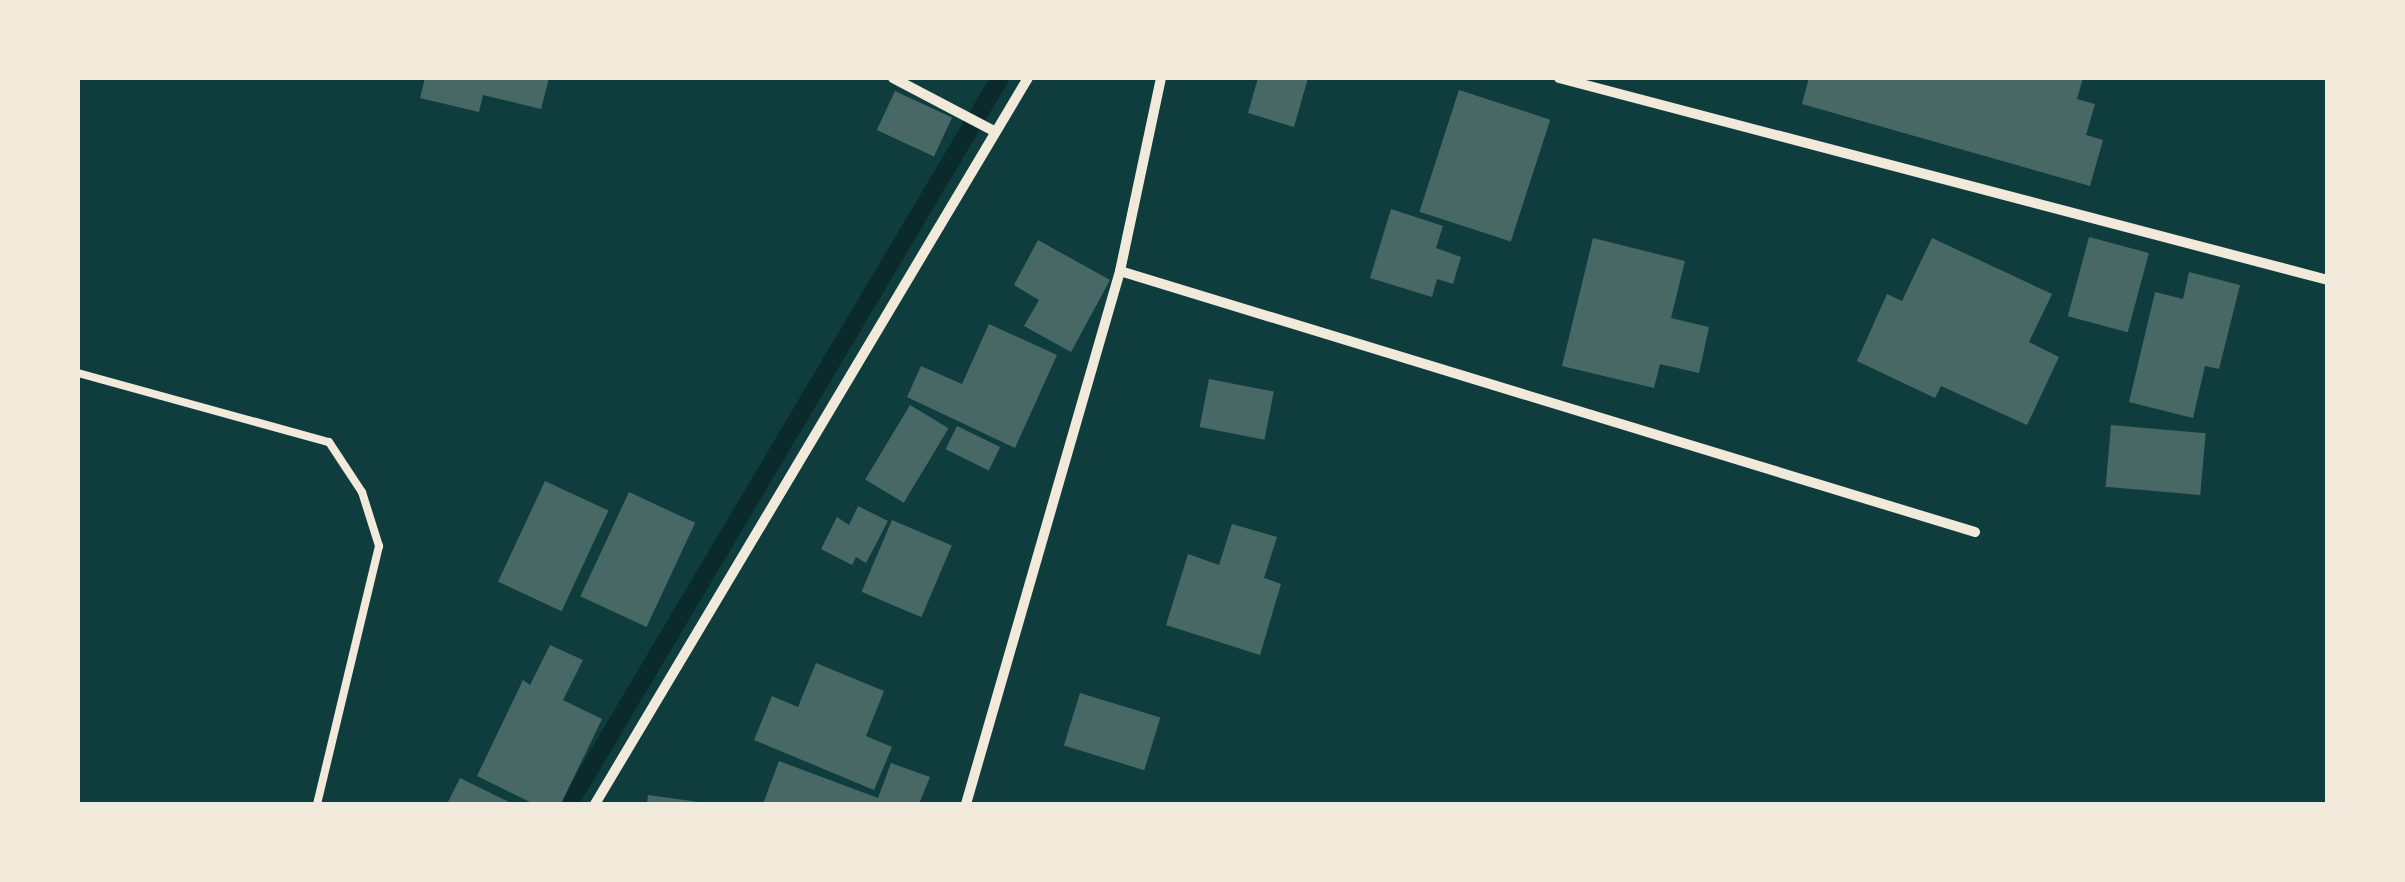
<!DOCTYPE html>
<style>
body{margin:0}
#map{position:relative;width:2405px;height:882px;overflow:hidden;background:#0f3d3e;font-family:"Fira Sans Condensed",sans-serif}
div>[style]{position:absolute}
.stream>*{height:18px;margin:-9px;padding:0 9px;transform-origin:9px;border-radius:9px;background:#0a2a2b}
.building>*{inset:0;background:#486865;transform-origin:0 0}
.service>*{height:8px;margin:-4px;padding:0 4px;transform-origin:4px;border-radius:4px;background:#f1e9da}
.minor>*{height:10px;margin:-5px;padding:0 5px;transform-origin:5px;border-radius:5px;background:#f1e9da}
span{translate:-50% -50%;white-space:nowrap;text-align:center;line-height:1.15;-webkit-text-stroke:8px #f1e9da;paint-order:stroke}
.frame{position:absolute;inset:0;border:80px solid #f1e9da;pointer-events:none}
</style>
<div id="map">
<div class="stream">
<i style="left:569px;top:804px;width:844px;rotate:-59.3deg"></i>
</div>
<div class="building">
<i style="clip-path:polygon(425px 78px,549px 78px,541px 109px,483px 95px,479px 112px,420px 98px)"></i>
<i style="clip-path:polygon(1258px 78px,1308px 78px,1294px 127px,1248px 113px)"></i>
<i style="clip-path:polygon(1809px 78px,2083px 78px,2077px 99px,2095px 104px,2086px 135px,2103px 140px,2090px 186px,1802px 104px)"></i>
<i style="left:1459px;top:90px;width:96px;height:128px;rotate:18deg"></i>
<i style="left:895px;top:91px;width:63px;height:43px;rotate:25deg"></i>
<i style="clip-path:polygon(1391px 209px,1443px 226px,1436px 248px,1461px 257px,1453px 284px,1437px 279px,1432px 297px,1370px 278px)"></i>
<i style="left:2089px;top:237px;width:62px;height:82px;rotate:15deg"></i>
<i style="clip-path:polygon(1593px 238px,1685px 261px,1671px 318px,1709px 327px,1699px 373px,1660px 364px,1654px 388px,1562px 366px)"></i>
<i style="clip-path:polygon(1932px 238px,2052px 294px,2029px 342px,2059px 357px,2027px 425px,1941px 386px,1935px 398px,1857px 361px,1887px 294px,1902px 301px)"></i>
<i style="clip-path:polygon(1038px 240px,1110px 280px,1071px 352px,1024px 326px,1039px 300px,1014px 285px)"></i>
<i style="clip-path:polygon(2189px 272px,2240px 285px,2219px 369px,2205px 366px,2193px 418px,2129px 402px,2155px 292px,2183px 299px)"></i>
<i style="clip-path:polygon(989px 324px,1057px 355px,1015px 448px,907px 397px,921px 366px,962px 384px)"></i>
<i style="left:1209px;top:379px;width:66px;height:49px;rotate:11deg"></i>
<i style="left:910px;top:405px;width:45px;height:87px;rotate:31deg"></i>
<i style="left:2111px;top:425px;width:95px;height:62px;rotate:5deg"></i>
<i style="left:957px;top:426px;width:48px;height:26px;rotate:26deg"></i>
<i style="left:545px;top:481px;width:70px;height:111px;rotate:25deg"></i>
<i style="left:629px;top:492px;width:73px;height:115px;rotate:25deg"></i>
<i style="clip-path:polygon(858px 506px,888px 521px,866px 563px,856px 557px,852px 565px,821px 549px,837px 517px,849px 525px)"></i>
<i style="left:892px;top:520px;width:65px;height:78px;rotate:23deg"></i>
<i style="clip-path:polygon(1232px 524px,1277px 537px,1264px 578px,1281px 584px,1260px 655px,1166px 625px,1188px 554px,1219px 565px)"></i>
<i style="clip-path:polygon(550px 645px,583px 660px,563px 700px,602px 719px,561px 804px,534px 804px,477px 776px,523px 680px,530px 685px)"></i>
<i style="clip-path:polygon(816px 663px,884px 691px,866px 736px,892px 747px,874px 790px,754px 740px,772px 696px,798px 707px)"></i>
<i style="left:1080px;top:693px;width:84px;height:55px;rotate:17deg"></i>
<i style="clip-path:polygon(779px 761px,878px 798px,891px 763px,930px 777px,919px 804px,763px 804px)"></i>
<i style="clip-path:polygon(460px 778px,513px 804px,447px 804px)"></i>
<i style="clip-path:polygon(648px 795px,699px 802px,699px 804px,647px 804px)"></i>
</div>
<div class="service">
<i style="left:78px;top:373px;width:260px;rotate:15.4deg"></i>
<i style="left:329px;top:442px;width:60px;rotate:56.6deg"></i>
<i style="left:362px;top:492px;width:57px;rotate:72.5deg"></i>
<i style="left:379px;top:546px;width:265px;rotate:103.5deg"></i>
</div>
<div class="minor">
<i style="left:893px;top:78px;width:114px;rotate:27.7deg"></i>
<i style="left:1559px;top:78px;width:795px;rotate:14.72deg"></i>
<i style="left:1120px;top:271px;width:894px;rotate:16.98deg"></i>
<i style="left:595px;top:804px;width:845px;rotate:-59.19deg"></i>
<i style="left:966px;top:804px;width:555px;rotate:-73.88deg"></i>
<i style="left:1120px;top:271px;width:197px;rotate:-78deg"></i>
</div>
<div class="frame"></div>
</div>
